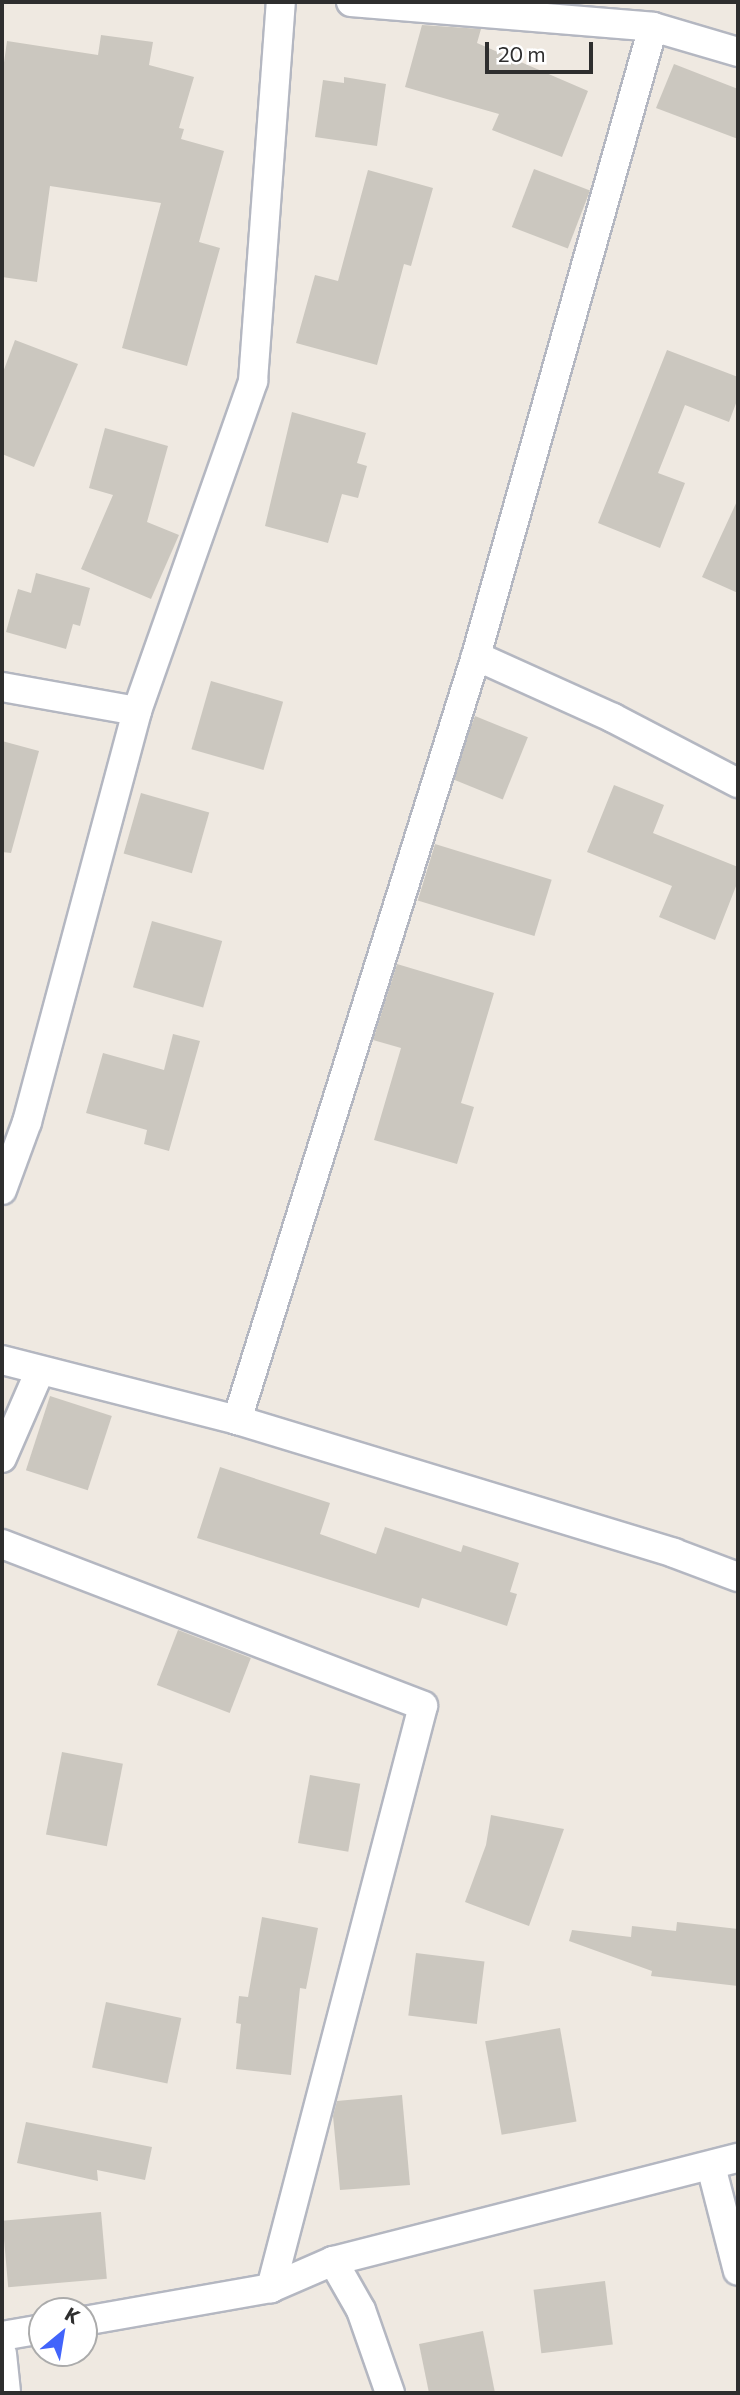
<!DOCTYPE html>
<style>
body{margin:0}
#map{position:relative;width:740px;height:2395px;overflow:hidden;background:#efe9e1;font-family:Commissioner,sans-serif}
div>[style]{position:absolute}
.building>*{inset:0;background:#cbc7bf;transform-origin:0 0}
.roads{filter:drop-shadow(2px 0 #b4b7c1) drop-shadow(-2px 0 #b4b7c1) drop-shadow(0 2px #b4b7c1) drop-shadow(0 -2px #b4b7c1)}
.street>*{height:28px;margin:-14px;padding:0 14px;transform-origin:14px;border-radius:14px;background:#fff}
span{translate:-50% -50%;white-space:nowrap;text-align:center;line-height:1.15;-webkit-text-stroke:5px #fff;paint-order:stroke}
.frame{position:absolute;inset:0;border:4px solid #2e2e2e;pointer-events:none}
.north{position:absolute;left:28px;top:2297px;width:70px;height:70px;box-sizing:border-box;background:#fff;border:2px solid #ababab;border-radius:50%;rotate:30deg;font-size:19px;font-weight:700;line-height:28px;text-align:center;color:#2e2e2e}
.north::after{content:'';display:block;margin:auto;width:24px;height:32px;background:#4264fb;clip-path:polygon(50% 0,100% 100%,50% 72%,0 100%)}
.scale{position:absolute;left:485px;top:42px;width:108px;height:32px;box-sizing:border-box;border:4px solid #2e2e2e;border-top:0;padding-left:9px;font-size:21px;line-height:24px;white-space:nowrap;color:#2e2e2e;-webkit-text-stroke:5px #fff;paint-order:stroke}
</style>
<div id="map">
<div class="building">
<i style="clip-path:polygon(422px 25px,481px 29px,477px 43px,588px 91px,562px 157px,492px 130px,499px 114px,405px 87px)"></i>
<i style="clip-path:polygon(101px 35px,153px 42px,149px 65px,194px 77px,179px 128px,184px 129px,181px 139px,224px 151px,199px 242px,220px 248px,187px 366px,122px 348px,161px 203px,50px 186px,37px 282px,2px 277px,2px 77px,7px 41px,98px 55px)"></i>
<i style="clip-path:polygon(674px 64px,738px 89px,738px 139px,656px 108px)"></i>
<i style="clip-path:polygon(344px 77px,386px 84px,377px 146px,315px 137px,323px 80px,344px 83px)"></i>
<i style="left:534px;top:169px;width:60px;height:62px;rotate:21deg"></i>
<i style="clip-path:polygon(368px 170px,433px 188px,411px 266px,404px 264px,377px 365px,296px 343px,315px 275px,338px 281px)"></i>
<i style="clip-path:polygon(15px 340px,78px 364px,34px 467px,2px 454px,2px 375px)"></i>
<i style="clip-path:polygon(667px 350px,738px 377px,738px 398px,729px 422px,685px 405px,658px 473px,685px 483px,660px 548px,598px 523px)"></i>
<i style="clip-path:polygon(292px 412px,366px 433px,357px 463px,367px 466px,358px 498px,342px 494px,328px 543px,265px 526px)"></i>
<i style="clip-path:polygon(105px 428px,168px 446px,147px 522px,179px 535px,151px 599px,81px 569px,113px 495px,89px 488px)"></i>
<i style="clip-path:polygon(738px 499px,738px 593px,702px 577px)"></i>
<i style="clip-path:polygon(36px 573px,90px 588px,80px 626px,73px 624px,66px 649px,6px 632px,18px 589px,31px 593px)"></i>
<i style="left:211px;top:681px;width:75px;height:71px;rotate:16deg"></i>
<i style="left:475px;top:716px;width:57px;height:67px;rotate:22deg"></i>
<i style="clip-path:polygon(2px 741px,39px 751px,11px 853px,2px 852px)"></i>
<i style="clip-path:polygon(614px 785px,664px 805px,653px 833px,738px 867px,738px 881px,715px 940px,659px 917px,672px 886px,587px 852px)"></i>
<i style="left:141px;top:793px;width:71px;height:63px;rotate:16deg"></i>
<i style="left:435px;top:844px;width:122px;height:59px;rotate:17deg"></i>
<i style="left:152px;top:921px;width:73px;height:69px;rotate:16deg"></i>
<i style="clip-path:polygon(397px 964px,494px 993px,461px 1103px,474px 1107px,457px 1164px,374px 1140px,401px 1048px,373px 1040px)"></i>
<i style="clip-path:polygon(173px 1034px,200px 1041px,169px 1151px,144px 1144px,147px 1130px,86px 1113px,103px 1053px,164px 1070px)"></i>
<i style="left:50px;top:1396px;width:65px;height:78px;rotate:18deg"></i>
<i style="clip-path:polygon(220px 1467px,330px 1503px,320px 1534px,376px 1554px,385px 1527px,461px 1552px,463px 1545px,519px 1563px,510px 1592px,517px 1594px,507px 1626px,422px 1598px,419px 1608px,197px 1538px)"></i>
<i style="left:178px;top:1630px;width:78px;height:59px;rotate:21deg"></i>
<i style="left:62px;top:1752px;width:62px;height:84px;rotate:11deg"></i>
<i style="left:310px;top:1775px;width:51px;height:69px;rotate:10deg"></i>
<i style="clip-path:polygon(491px 1815px,564px 1829px,529px 1926px,465px 1902px,486px 1845px)"></i>
<i style="clip-path:polygon(262px 1917px,318px 1928px,306px 1989px,300px 1988px,291px 2075px,236px 2069px,241px 2024px,236px 2023px,239px 1996px,248px 1997px)"></i>
<i style="clip-path:polygon(677px 1922px,738px 1929px,738px 1986px,651px 1976px,652px 1971px,569px 1941px,572px 1930px,631px 1937px,632px 1926px,676px 1931px)"></i>
<i style="left:416px;top:1953px;width:69px;height:63px;rotate:7deg"></i>
<i style="left:106px;top:2002px;width:77px;height:67px;rotate:12deg"></i>
<i style="left:560px;top:2028px;width:95px;height:76px;rotate:80deg"></i>
<i style="clip-path:polygon(402px 2095px,410px 2185px,340px 2190px,333px 2116px,337px 2101px)"></i>
<i style="clip-path:polygon(26px 2122px,152px 2147px,145px 2180px,97px 2170px,98px 2181px,17px 2163px)"></i>
<i style="left:101px;top:2212px;width:67px;height:99px;rotate:85deg"></i>
<i style="left:605px;top:2281px;width:64px;height:72px;rotate:83deg"></i>
<i style="clip-path:polygon(483px 2331px,495px 2393px,429px 2393px,419px 2344px)"></i>
</div>
<div class="roads">
<div class="street">
<i style="left:351px;top:2px;width:303px;rotate:4.7deg"></i>
<i style="left:653px;top:27px;width:89px;rotate:16.4deg"></i>
<i style="left:476px;top:656px;width:150px;rotate:24.3deg"></i>
<i style="left:613px;top:718px;width:141px;rotate:27.5deg"></i>
<i style="left:2px;top:687px;width:137px;rotate:10.1deg"></i>
<i style="left:2px;top:1190px;width:72px;rotate:-69.8deg"></i>
<i style="left:27px;top:1122px;width:425px;rotate:-75deg"></i>
<i style="left:137px;top:711px;width:350px;rotate:-70.6deg"></i>
<i style="left:253px;top:381px;width:380px;rotate:-85.8deg"></i>
<i style="left:2px;top:1360px;width:243px;rotate:14.3deg"></i>
<i style="left:237px;top:1420px;width:457px;rotate:16.9deg"></i>
<i style="left:674px;top:1553px;width:68px;rotate:20.6deg"></i>
<i style="left:237px;top:1420px;width:801px;rotate:-72.63deg"></i>
<i style="left:476px;top:656px;width:653px;rotate:-74.28deg"></i>
<i style="left:2px;top:1458px;width:93px;rotate:-66.5deg"></i>
<i style="left:2px;top:1544px;width:451px;rotate:21deg"></i>
<i style="left:423px;top:1706px;width:602px;rotate:104.64deg"></i>
<i style="left:711px;top:2166px;width:108px;rotate:75.6deg"></i>
<i style="left:333px;top:2261px;width:56px;rotate:60.3deg"></i>
<i style="left:361px;top:2310px;width:88px;rotate:70.7deg"></i>
<i style="left:84px;top:2321px;width:190px;rotate:-10deg"></i>
<i style="left:271px;top:2288px;width:68px;rotate:-23.5deg"></i>
<i style="left:333px;top:2261px;width:418px;rotate:-14.3deg"></i>
<i style="left:2px;top:2336px;width:41px;rotate:-9.9deg"></i>
<i style="left:2px;top:2354px;width:39px;rotate:84deg"></i>
</div>
</div>
<div class="frame"></div>
<div class="north">K</div>
<div class="scale">20 m</div>
</div>
